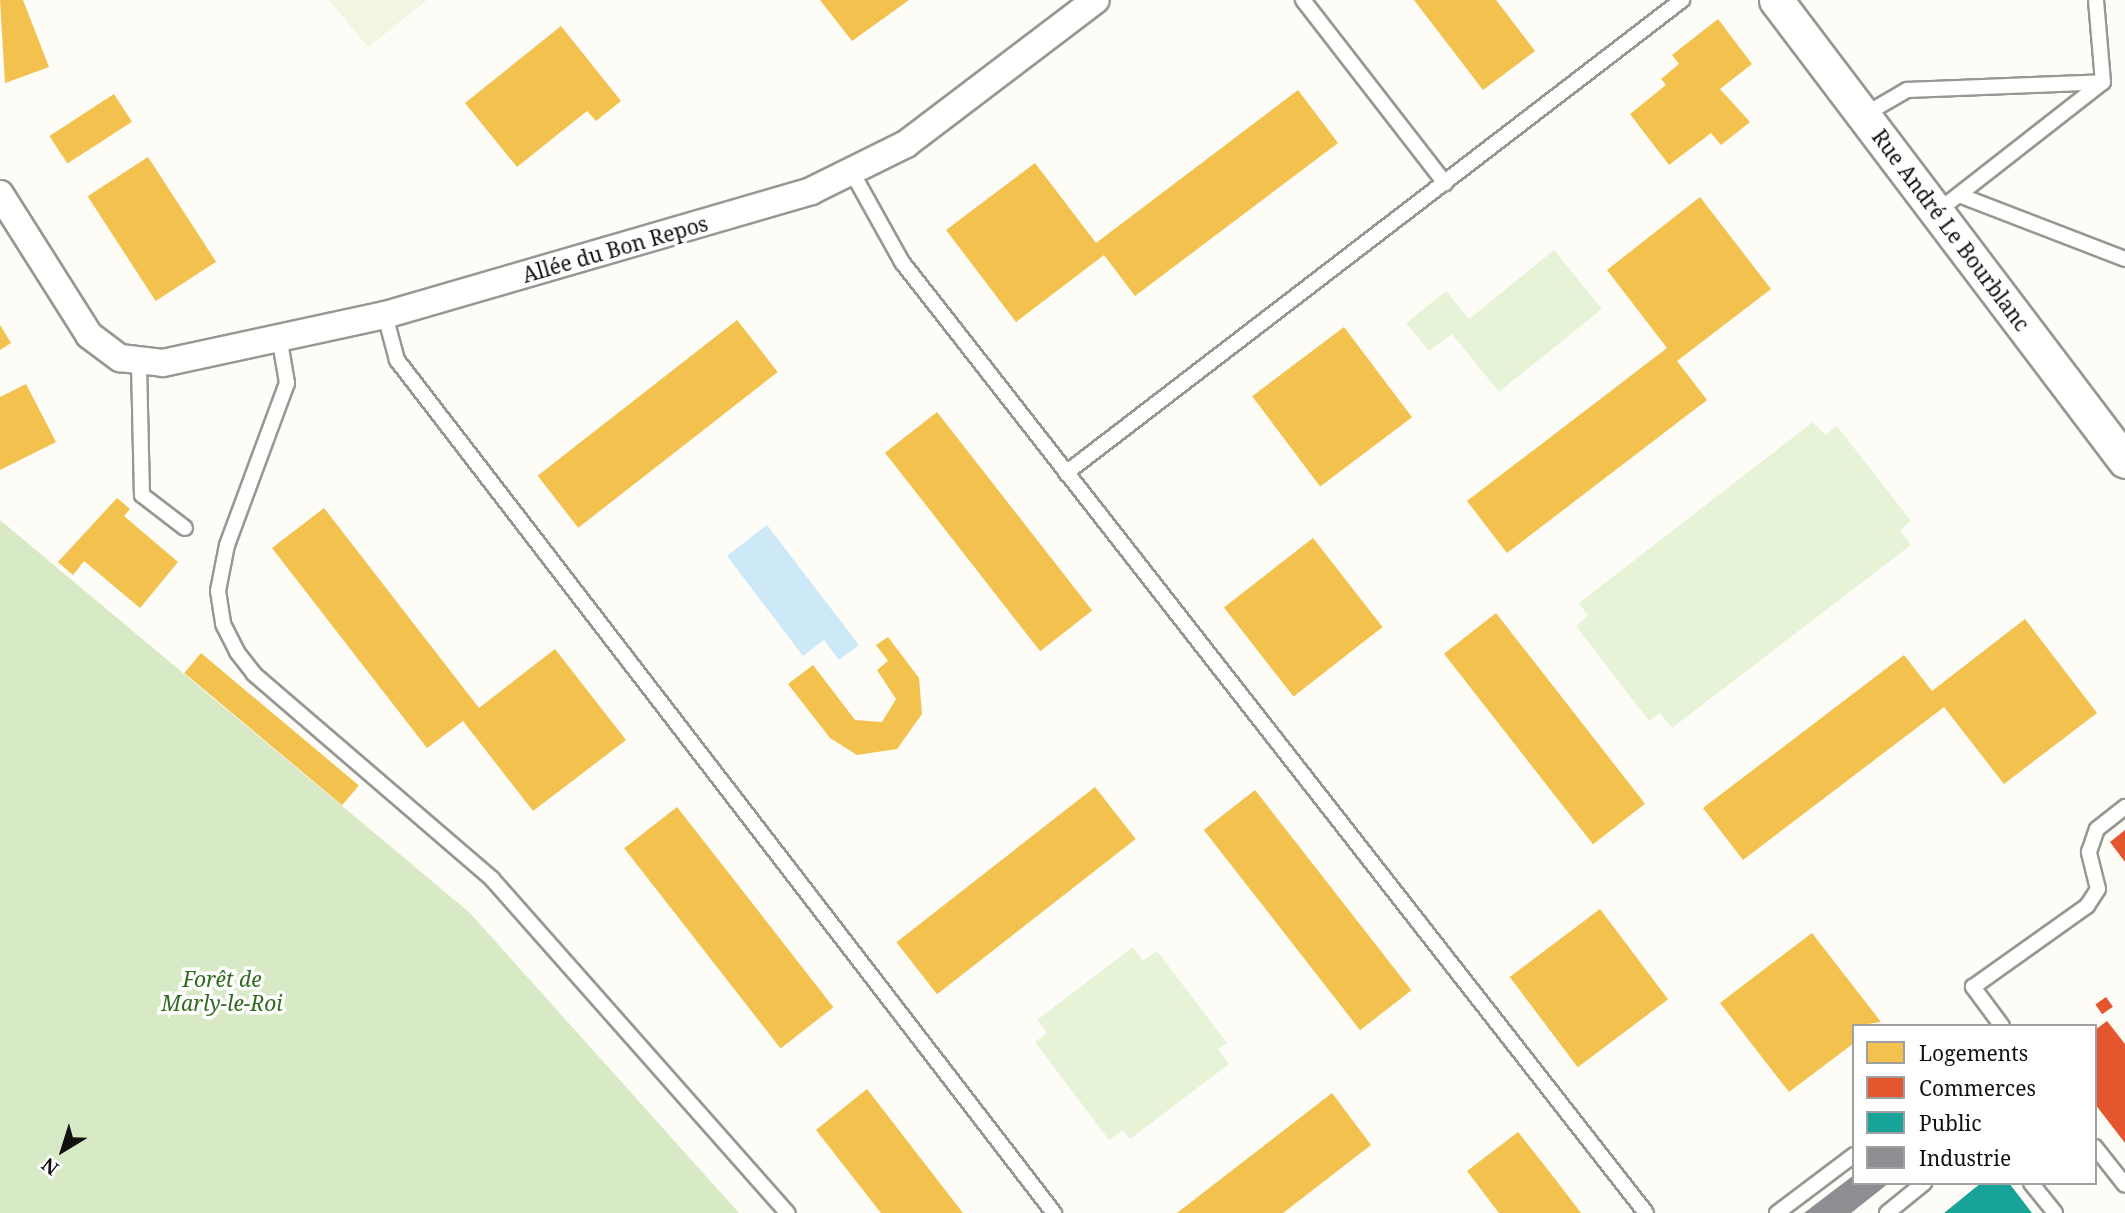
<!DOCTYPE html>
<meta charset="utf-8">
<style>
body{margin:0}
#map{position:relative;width:2125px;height:1213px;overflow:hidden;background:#fdfcf7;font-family:"Noto Serif",serif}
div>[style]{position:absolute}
.green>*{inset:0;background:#e7f3d7}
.forest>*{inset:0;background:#d8eac5}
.pitch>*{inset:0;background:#f0f6e1}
.water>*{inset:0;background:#cde8f7}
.homes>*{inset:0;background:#f2c14e;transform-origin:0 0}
.shops>*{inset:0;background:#e4572e;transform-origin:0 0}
.public>*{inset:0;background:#17a398}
.industry>*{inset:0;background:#8d8d92}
.roads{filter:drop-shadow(2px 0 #979795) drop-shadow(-2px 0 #979795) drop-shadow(0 2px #979795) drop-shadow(0 -2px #979795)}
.service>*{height:14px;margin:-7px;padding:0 7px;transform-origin:7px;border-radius:7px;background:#fffffe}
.minor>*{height:26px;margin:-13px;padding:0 13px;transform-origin:13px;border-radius:13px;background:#fffffe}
.tertiary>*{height:33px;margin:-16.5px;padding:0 16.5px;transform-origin:16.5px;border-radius:16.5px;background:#fffffe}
span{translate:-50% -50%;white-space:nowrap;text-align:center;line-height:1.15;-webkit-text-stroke:7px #fff;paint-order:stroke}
.street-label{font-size:21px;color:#111}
.park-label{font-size:21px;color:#2f6b1f;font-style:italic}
.legend{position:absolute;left:1852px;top:1024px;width:245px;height:161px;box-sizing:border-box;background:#fff;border:2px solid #a0a0a0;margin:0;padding:9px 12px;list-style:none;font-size:21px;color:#111}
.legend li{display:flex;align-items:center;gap:14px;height:35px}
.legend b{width:35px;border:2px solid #a0a0a0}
.north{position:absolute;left:28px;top:1115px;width:70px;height:70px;-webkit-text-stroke:5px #fff;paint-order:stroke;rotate:218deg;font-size:19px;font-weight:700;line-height:28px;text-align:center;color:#111}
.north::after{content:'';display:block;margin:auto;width:24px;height:32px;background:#111;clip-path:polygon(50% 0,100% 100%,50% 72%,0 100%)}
</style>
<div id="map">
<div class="green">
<i style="clip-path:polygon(1554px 250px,1602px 309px,1499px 392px,1452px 334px,1429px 351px,1406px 323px,1446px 291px,1469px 319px)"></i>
<i style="clip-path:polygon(1813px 422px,1825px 435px,1837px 426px,1911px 521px,1900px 530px,1911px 545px,1672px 728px,1660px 713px,1649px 721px,1576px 626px,1588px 616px,1579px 603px)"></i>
<i style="clip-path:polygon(1133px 947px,1143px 961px,1157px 951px,1227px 1043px,1218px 1049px,1229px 1064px,1130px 1139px,1123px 1130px,1109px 1140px,1035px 1042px,1047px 1033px,1037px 1020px)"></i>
</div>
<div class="forest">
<i style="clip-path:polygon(0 520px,470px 913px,739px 1213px,0 1213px)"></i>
</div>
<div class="pitch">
<i style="clip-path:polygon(329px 0,427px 0,368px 47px)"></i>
</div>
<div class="water">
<i style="clip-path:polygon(767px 525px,859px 645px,839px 660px,824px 640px,803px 656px,727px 556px)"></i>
</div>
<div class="homes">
<i style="clip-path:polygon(0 0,23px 0,49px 67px,5px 83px)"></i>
<i style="clip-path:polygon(820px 0,909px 0,852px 41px)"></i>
<i style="clip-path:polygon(1414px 0,1496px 0,1535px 51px,1483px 90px)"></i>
<i style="clip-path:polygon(1718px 19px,1752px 64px,1720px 89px,1750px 122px,1721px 145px,1711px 133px,1669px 165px,1630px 114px,1666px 85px,1661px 79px,1679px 64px,1672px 55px)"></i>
<i style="clip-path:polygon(561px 26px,621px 101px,596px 121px,587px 111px,517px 167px,465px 103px)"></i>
<i style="clip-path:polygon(1298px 90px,1338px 143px,1135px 296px,1104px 255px,1016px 322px,946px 230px,1035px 163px,1096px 243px)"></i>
<i style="left:114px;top:94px;width:33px;height:77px;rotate:57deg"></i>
<i style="left:148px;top:157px;width:125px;height:72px;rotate:57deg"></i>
<i style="clip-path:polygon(1700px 197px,1771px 289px,1677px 361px,1707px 400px,1507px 553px,1467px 501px,1667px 348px,1607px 270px)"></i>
<i style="left:737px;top:320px;width:66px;height:253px;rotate:52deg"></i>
<i style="clip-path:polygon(0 325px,11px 343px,0 350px)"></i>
<i style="left:1344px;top:327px;width:113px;height:115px;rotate:53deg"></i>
<i style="clip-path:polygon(26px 384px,56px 442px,0 470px,0 397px)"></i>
<i style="left:937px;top:412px;width:252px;height:66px;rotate:52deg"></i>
<i style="clip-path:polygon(117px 498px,130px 509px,124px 516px,178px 562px,140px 608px,84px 561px,73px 575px,58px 562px)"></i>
<i style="clip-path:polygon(324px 508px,479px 708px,555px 649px,626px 740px,533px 811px,463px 721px,427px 748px,272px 548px)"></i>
<i style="left:1313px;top:538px;width:113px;height:113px;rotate:52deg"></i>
<i style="left:1496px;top:613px;width:242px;height:66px;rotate:52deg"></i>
<i style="clip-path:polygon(2025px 619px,2097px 713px,2004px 784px,1944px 707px,1743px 860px,1703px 808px,1904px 655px,1932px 691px)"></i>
<i style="clip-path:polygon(888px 637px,919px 678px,922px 714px,897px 749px,857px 755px,830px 738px,788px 684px,813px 665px,855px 720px,882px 722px,896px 699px,877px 670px,888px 661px,876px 645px)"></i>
<i style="left:201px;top:653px;width:206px;height:26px;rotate:40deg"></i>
<i style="left:1095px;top:787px;width:66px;height:252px;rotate:52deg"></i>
<i style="left:1255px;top:790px;width:254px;height:65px;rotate:52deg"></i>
<i style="left:677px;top:807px;width:254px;height:67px;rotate:52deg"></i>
<i style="left:1600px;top:909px;width:113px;height:113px;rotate:53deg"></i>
<i style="clip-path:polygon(1812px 933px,1881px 1022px,1854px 1026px,1854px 1043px,1789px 1092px,1720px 1003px)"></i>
<i style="clip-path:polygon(867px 1089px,908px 1142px,963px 1213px,881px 1213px,816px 1130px)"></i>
<i style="clip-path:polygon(1332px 1093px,1371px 1145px,1283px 1213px,1177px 1213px)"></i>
<i style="clip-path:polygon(1518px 1132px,1552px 1175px,1581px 1213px,1499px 1213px,1467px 1171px)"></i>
</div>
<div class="shops">
<i style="clip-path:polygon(2125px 830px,2125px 862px,2110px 842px)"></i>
<i style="left:2106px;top:997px;width:12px;height:13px;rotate:55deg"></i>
<i style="clip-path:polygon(2107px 1021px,2125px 1044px,2125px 1143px,2095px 1104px,2095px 1030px)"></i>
</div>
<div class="public">
<i style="clip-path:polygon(1981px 1183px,2009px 1183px,2032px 1213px,1944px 1213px)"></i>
</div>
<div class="industry">
<i style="clip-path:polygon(1854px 1175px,1854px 1183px,1889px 1183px,1851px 1213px,1804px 1213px)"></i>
</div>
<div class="roads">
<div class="service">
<i style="left:1303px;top:0;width:232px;rotate:52.2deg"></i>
<i style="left:1864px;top:115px;width:50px;rotate:-30.2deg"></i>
<i style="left:1907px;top:90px;width:196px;rotate:-2.3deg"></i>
<i style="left:853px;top:174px;width:101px;rotate:60.9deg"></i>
<i style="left:902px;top:262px;width:1207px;rotate:51.96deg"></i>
<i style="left:1959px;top:195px;width:178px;rotate:21.1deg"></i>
<i style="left:1938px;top:211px;width:209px;rotate:-38deg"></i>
<i style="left:2103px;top:82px;width:82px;rotate:-94.9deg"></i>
<i style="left:385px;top:315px;width:47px;rotate:75.1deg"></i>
<i style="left:397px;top:360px;width:1077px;rotate:52.4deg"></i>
<i style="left:279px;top:336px;width:48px;rotate:80.3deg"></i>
<i style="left:287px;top:383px;width:173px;rotate:110.3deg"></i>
<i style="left:227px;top:545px;width:47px;rotate:101.1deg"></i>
<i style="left:218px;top:591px;width:33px;rotate:81deg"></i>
<i style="left:223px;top:624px;width:31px;rotate:63deg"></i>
<i style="left:237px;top:652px;width:28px;rotate:52deg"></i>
<i style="left:254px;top:674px;width:314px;rotate:40.7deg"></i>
<i style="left:492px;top:879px;width:446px;rotate:48.5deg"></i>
<i style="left:139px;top:364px;width:131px;rotate:88.7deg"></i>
<i style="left:142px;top:495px;width:54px;rotate:37.5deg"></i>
<i style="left:1066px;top:473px;width:777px;rotate:-37.52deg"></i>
<i style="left:2002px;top:1026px;width:49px;rotate:-126.6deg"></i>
<i style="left:1973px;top:987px;width:140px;rotate:-35.4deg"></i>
<i style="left:2087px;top:906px;width:20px;rotate:-57deg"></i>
<i style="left:2098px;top:889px;width:38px;rotate:-104deg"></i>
<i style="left:2089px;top:852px;width:24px;rotate:-71deg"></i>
<i style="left:2097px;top:829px;width:36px;rotate:-38deg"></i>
<i style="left:2095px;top:1147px;width:48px;rotate:51.7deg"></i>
<i style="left:2031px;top:1183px;width:38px;rotate:51deg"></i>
<i style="left:1777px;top:1213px;width:96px;rotate:-37deg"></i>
<i style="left:1887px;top:1213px;width:48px;rotate:-39deg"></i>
</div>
<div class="minor">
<i style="left:0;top:194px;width:167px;rotate:57.7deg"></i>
<i style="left:89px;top:335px;width:39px;rotate:37deg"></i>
<i style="left:120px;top:358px;width:43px;rotate:6.6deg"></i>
<i style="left:163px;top:363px;width:227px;rotate:-12.2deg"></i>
<i style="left:385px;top:315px;width:444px;rotate:-16.2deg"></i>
<i style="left:811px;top:191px;width:106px;rotate:-26.3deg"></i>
<i style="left:906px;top:144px;width:238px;rotate:-37.2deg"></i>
</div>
<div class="tertiary">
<i style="left:1776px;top:0;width:578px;rotate:52.87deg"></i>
</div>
</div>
<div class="street-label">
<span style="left:1951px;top:230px;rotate:53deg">Rue André Le Bourblanc</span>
<span style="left:615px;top:249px;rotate:-16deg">Allée du Bon Repos</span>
</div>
<div class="park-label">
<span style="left:222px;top:991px">Forêt de<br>Marly-le-Roi</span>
</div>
<ul class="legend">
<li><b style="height:19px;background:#f2c14e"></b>Logements</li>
<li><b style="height:19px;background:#e4572e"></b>Commerces</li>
<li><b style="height:19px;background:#17a398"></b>Public</li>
<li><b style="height:19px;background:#8d8d92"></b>Industrie</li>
</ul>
<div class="north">N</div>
</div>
